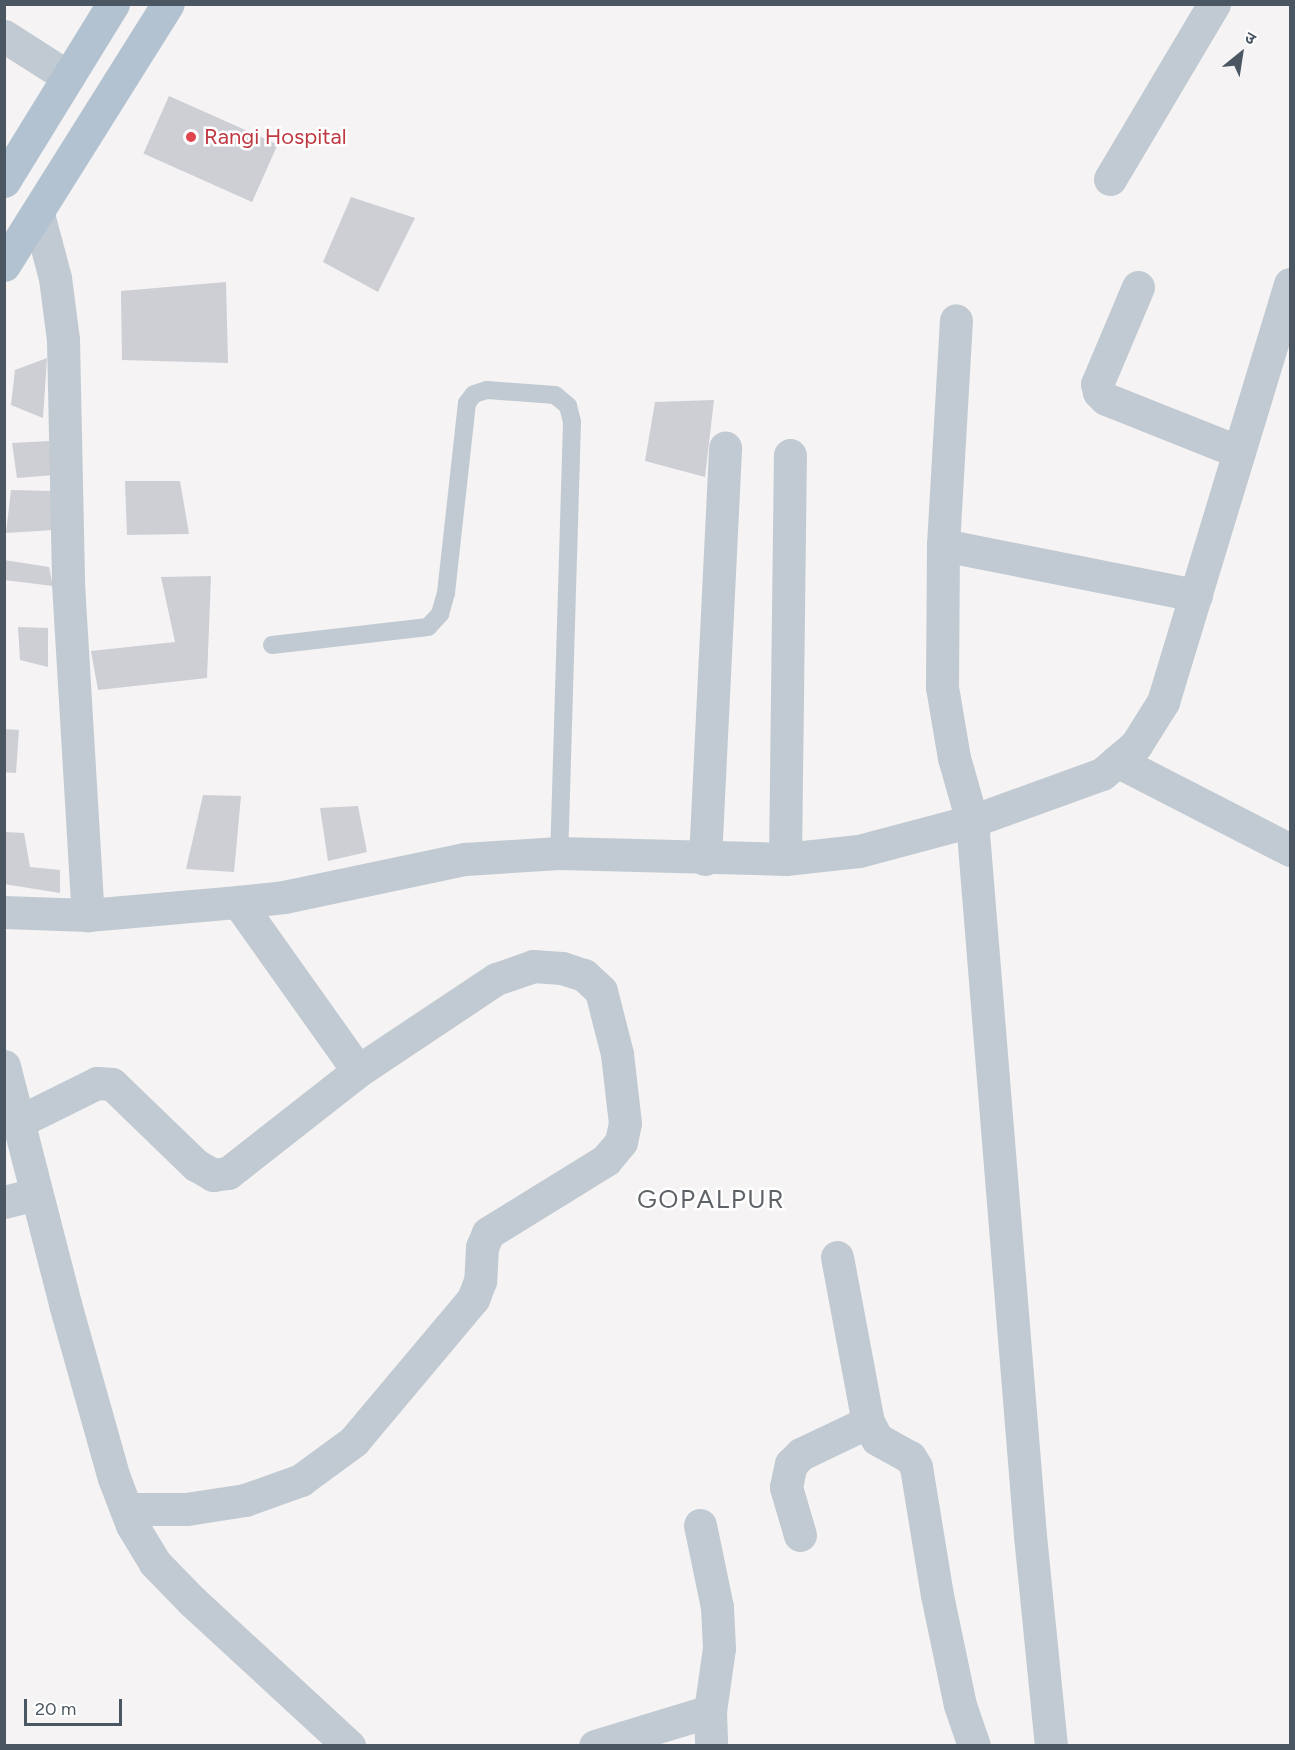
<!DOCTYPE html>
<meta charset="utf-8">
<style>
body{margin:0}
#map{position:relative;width:1295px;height:1750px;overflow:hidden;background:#f5f3f3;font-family:Figtree,"Noto Sans Devanagari",sans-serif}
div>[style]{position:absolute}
.building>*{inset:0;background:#cdcfd5;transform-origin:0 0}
.lane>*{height:18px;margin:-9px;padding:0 9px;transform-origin:9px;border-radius:9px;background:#c1cad2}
.street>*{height:33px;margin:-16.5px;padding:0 16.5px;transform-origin:16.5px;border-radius:16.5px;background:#c1cad2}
.primary>*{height:33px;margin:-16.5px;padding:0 16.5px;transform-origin:16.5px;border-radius:16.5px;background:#b3c2d1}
.dots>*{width:16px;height:16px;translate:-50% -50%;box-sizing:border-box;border:3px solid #fff;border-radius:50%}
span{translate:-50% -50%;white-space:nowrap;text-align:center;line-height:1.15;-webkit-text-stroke:5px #fff;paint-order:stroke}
.health-label{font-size:22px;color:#be3a42}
.left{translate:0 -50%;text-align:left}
.quarter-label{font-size:26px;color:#5f6368;letter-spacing:1.5px}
.frame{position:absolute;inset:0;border:6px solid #4a5661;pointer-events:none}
.north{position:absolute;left:1211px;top:24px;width:60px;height:60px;-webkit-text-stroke:4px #fff;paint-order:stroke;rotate:30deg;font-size:16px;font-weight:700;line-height:24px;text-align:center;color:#4a5661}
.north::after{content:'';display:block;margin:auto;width:21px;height:27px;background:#4a5661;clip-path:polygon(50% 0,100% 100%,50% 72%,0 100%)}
.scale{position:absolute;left:24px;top:1699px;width:98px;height:27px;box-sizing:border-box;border:3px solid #4a5661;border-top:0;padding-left:8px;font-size:18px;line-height:21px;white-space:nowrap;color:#4a5661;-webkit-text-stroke:4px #fff;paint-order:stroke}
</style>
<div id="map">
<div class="building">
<i style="left:169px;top:96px;width:119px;height:63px;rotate:24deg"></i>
<i style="clip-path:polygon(351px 197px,415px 218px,378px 292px,323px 262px)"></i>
<i style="clip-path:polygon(226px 282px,228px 363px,122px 360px,121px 291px)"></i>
<i style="clip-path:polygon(47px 358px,43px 418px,11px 405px,15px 370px)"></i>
<i style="clip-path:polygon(714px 400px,705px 477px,645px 461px,655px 402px)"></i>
<i style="clip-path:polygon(49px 441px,54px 475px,17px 478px,12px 443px)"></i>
<i style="clip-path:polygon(125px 481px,180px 481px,189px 534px,127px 535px)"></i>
<i style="clip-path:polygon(11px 490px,52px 491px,53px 530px,6px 533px)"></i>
<i style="clip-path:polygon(4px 560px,49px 567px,53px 586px,4px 580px)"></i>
<i style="clip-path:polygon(211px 576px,207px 678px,98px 690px,91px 651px,175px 642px,161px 577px)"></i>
<i style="clip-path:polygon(18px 627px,48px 628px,48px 667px,20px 660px)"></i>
<i style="left:4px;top:729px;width:15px;height:43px;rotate:4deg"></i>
<i style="clip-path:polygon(203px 795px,241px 796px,234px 872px,186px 869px)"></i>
<i style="clip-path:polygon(358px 806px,367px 852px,328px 861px,320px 808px)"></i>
<i style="clip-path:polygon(4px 832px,24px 833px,30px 867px,60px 870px,60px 893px,4px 884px)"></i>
</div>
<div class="lane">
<i style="left:272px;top:645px;width:157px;rotate:-6.6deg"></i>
<i style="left:428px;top:627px;width:18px;rotate:-47deg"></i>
<i style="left:440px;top:614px;width:22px;rotate:-74deg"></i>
<i style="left:446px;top:593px;width:191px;rotate:-83.7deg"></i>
<i style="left:467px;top:403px;width:11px;rotate:-52deg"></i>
<i style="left:474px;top:394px;width:14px;rotate:-17deg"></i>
<i style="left:487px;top:390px;width:68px;rotate:4.2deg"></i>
<i style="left:555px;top:395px;width:17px;rotate:40deg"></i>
<i style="left:568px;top:406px;width:16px;rotate:76deg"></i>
<i style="left:572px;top:422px;width:431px;rotate:91.7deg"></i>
</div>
<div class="street">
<i style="left:4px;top:36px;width:76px;rotate:32.6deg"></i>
<i style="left:1110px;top:179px;width:204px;rotate:-59.3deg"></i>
<i style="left:38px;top:214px;width:66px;rotate:75.1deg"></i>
<i style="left:55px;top:278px;width:63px;rotate:82.6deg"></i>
<i style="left:63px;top:340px;width:243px;rotate:88.8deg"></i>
<i style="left:68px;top:583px;width:333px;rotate:86.6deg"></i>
<i style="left:1138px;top:287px;width:105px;rotate:112.9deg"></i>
<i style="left:1097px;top:384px;width:8px;rotate:76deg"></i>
<i style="left:1099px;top:392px;width:10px;rotate:45deg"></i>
<i style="left:1106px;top:399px;width:143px;rotate:21.7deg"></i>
<i style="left:943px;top:545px;width:258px;rotate:11.2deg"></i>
<i style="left:1117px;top:761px;width:195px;rotate:27.2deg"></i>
<i style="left:705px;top:859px;width:412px;rotate:-87.2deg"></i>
<i style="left:785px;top:859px;width:404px;rotate:-89.3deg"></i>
<i style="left:238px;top:902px;width:207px;rotate:54.6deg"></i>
<i style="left:4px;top:912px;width:84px;rotate:2deg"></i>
<i style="left:88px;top:915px;width:151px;rotate:-5deg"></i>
<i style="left:238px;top:902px;width:46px;rotate:-6.2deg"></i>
<i style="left:284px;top:897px;width:185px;rotate:-11.9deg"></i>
<i style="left:465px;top:859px;width:94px;rotate:-3.7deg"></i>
<i style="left:559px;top:853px;width:226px;rotate:1.5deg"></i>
<i style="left:785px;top:859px;width:74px;rotate:-6.2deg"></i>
<i style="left:859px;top:851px;width:117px;rotate:-14.9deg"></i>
<i style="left:972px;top:821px;width:66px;rotate:-105.9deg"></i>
<i style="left:954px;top:758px;width:72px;rotate:-99.6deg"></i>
<i style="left:942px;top:687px;width:142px;rotate:-89.6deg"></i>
<i style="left:943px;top:545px;width:225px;rotate:-86.7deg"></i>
<i style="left:4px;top:1066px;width:246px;rotate:75.6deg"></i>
<i style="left:65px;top:1304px;width:181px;rotate:74.3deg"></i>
<i style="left:114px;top:1478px;width:50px;rotate:69deg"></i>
<i style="left:132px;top:1525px;width:44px;rotate:58.8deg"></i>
<i style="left:155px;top:1563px;width:53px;rotate:45.8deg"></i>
<i style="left:192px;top:1601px;width:214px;rotate:42.7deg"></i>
<i style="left:18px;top:1122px;width:88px;rotate:-26.3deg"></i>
<i style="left:97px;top:1083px;width:15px;rotate:4deg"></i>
<i style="left:112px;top:1084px;width:117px;rotate:44deg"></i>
<i style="left:196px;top:1165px;width:20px;rotate:30deg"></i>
<i style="left:213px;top:1175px;width:15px;rotate:-8deg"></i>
<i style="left:228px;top:1173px;width:165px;rotate:-38.1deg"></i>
<i style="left:358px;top:1071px;width:166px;rotate:-33.7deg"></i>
<i style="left:496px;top:979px;width:39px;rotate:-19deg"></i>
<i style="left:533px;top:966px;width:29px;rotate:4deg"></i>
<i style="left:562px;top:968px;width:23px;rotate:18deg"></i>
<i style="left:584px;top:975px;width:23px;rotate:43deg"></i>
<i style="left:601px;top:991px;width:65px;rotate:75.7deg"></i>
<i style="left:617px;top:1054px;width:69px;rotate:83.4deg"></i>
<i style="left:625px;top:1123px;width:19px;rotate:102deg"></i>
<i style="left:621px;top:1142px;width:23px;rotate:130deg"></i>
<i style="left:606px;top:1160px;width:139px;rotate:148.3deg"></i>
<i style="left:488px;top:1233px;width:15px;rotate:113deg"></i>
<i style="left:482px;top:1247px;width:34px;rotate:93deg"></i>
<i style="left:480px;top:1281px;width:19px;rotate:111deg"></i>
<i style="left:473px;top:1299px;width:185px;rotate:130deg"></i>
<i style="left:354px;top:1441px;width:66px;rotate:143.7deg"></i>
<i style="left:301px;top:1480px;width:59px;rotate:160.3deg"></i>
<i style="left:245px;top:1500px;width:60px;rotate:171.3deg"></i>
<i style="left:186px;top:1509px;width:60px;rotate:180deg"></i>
<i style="left:4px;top:1202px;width:33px;rotate:-14deg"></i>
<i style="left:837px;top:1257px;width:168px;rotate:79.4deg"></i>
<i style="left:868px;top:1422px;width:19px;rotate:62deg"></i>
<i style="left:877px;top:1439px;width:38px;rotate:29deg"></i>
<i style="left:910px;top:1457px;width:12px;rotate:59deg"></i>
<i style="left:916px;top:1467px;width:130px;rotate:80.7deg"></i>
<i style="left:937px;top:1595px;width:112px;rotate:78.2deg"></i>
<i style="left:960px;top:1705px;width:43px;rotate:71.1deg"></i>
<i style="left:700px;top:1525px;width:84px;rotate:78.3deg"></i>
<i style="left:717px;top:1607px;width:41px;rotate:87.2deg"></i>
<i style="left:719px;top:1648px;width:64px;rotate:98.1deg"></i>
<i style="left:710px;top:1711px;width:35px;rotate:88deg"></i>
<i style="left:800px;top:1535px;width:50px;rotate:-106.3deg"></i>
<i style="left:786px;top:1487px;width:24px;rotate:-78deg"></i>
<i style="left:791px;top:1464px;width:14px;rotate:-45deg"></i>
<i style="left:801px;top:1454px;width:74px;rotate:-25.5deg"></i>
<i style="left:595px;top:1746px;width:120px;rotate:-16.9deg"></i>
<i style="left:1051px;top:1746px;width:212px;rotate:-95.7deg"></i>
<i style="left:1030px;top:1535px;width:716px;rotate:-94.64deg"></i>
<i style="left:972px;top:821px;width:138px;rotate:-19.9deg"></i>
<i style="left:1102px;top:774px;width:45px;rotate:-40.5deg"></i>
<i style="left:1136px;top:745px;width:51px;rotate:-57.9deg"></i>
<i style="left:1163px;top:702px;width:437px;rotate:-73.1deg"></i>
</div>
<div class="primary">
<i style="left:4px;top:181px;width:208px;rotate:-58.4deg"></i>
<i style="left:4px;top:265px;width:308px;rotate:-57.9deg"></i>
</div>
<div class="dots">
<i style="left:191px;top:137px;background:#e0444e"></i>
</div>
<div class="health-label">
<span class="left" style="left:204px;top:137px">Rangi Hospital</span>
</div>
<div class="quarter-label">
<span style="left:711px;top:1200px">GOPALPUR</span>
</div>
<div class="frame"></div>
<div class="north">उ</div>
<div class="scale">20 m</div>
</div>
